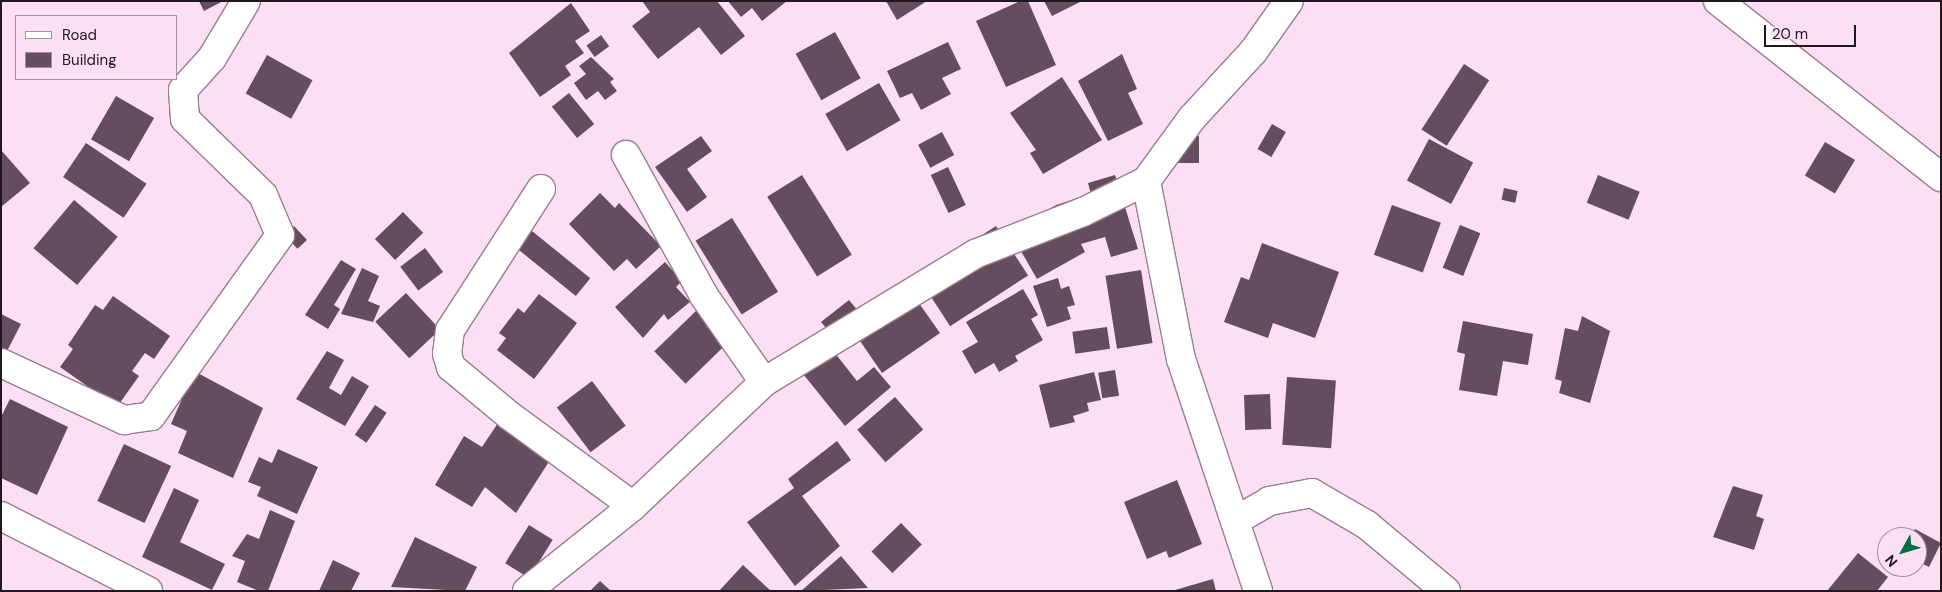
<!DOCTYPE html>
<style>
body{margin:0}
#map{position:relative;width:1942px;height:592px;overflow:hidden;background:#fcdff3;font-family:"DM Sans",sans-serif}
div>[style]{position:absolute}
.building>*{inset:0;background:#644d5d;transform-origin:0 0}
.roads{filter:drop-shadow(1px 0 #987e90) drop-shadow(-1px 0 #987e90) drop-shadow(0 1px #987e90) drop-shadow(0 -1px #987e90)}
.minor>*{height:28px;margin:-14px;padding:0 14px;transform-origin:14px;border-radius:14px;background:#fff}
span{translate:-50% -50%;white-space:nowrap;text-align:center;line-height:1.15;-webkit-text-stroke:5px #fcdff3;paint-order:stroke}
.frame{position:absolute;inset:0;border:2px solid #21171e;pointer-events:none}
.legend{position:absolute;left:15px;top:15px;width:162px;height:65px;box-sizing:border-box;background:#fcdff3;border:1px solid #a48f9e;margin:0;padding:6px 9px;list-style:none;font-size:15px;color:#21171e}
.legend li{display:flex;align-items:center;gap:10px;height:25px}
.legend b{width:25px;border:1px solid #a48f9e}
.north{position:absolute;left:1877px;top:527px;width:50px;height:50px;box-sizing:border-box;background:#fcdff3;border:1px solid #a48f9e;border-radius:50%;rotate:231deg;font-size:14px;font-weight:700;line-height:20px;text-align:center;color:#21171e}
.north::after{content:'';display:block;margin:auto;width:18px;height:22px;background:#096c42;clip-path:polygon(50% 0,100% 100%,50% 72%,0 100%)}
.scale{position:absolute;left:1764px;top:25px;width:92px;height:22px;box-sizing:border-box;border:2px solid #21171e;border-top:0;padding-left:6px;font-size:15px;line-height:18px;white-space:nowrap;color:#21171e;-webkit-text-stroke:4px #fcdff3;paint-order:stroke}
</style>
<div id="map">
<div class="building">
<i style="clip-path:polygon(199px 1px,223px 1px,204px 11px)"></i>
<i style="clip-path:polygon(642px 1px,717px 1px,745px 36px,721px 55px,699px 27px,658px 59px,632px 26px,650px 12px)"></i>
<i style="clip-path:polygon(728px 1px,787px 1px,762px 21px,752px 8px,741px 17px)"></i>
<i style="clip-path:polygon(886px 1px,927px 1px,897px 20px)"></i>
<i style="clip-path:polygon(1020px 1px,1028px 1px,1056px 65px,1006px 87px,976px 21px)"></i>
<i style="clip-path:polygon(1044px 1px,1082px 1px,1052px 16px)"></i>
<i style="clip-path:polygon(571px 3px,590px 31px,575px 41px,584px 53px,565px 66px,571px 75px,540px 97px,509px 53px)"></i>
<i style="left:835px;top:32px;width:53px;height:45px;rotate:61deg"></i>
<i style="left:601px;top:35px;width:14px;height:18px;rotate:54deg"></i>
<i style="clip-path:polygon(948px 42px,961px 69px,942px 78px,951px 94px,921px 110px,912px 93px,900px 98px,887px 71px)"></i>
<i style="clip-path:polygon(1122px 54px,1137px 89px,1128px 93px,1143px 124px,1108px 141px,1078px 81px)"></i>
<i style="left:267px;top:55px;width:52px;height:44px;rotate:29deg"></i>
<i style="clip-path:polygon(591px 57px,614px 79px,610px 82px,617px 91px,605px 100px,598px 91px,586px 100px,574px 83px,586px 74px,579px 66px)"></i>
<i style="left:1464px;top:64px;width:30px;height:78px;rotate:33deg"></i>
<i style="clip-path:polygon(1062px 77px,1102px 140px,1043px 174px,1030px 153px,1036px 150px,1010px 113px)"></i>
<i style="left:879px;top:83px;width:43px;height:62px;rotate:60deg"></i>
<i style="left:569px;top:93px;width:40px;height:22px;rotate:51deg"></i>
<i style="left:116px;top:96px;width:44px;height:50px;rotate:30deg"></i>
<i style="left:1272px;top:124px;width:16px;height:29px;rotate:30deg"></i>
<i style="left:942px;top:132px;width:26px;height:27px;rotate:62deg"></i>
<i style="clip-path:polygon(701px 136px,712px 151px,687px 169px,707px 197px,687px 212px,655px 167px)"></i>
<i style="left:1175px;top:136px;width:24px;height:27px"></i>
<i style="left:1429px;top:139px;width:50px;height:47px;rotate:28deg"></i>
<i style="left:1825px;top:142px;width:35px;height:39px;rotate:31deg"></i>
<i style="left:86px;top:143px;width:73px;height:41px;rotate:34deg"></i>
<i style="clip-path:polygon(1px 150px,30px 183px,1px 207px)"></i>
<i style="left:948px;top:167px;width:42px;height:19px;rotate:65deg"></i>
<i style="left:802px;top:175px;width:94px;height:41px;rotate:58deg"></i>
<i style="clip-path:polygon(1115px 175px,1138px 249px,1111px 257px,1105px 237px,1081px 244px,1085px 252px,1037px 279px,1010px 232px,1056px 205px,1091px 194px,1088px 183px)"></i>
<i style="left:1598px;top:175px;width:45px;height:30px;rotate:22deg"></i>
<i style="left:1504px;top:188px;width:14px;height:12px;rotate:12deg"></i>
<i style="clip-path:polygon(600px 193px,615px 208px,619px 203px,661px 246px,636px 269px,627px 259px,614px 271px,569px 224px)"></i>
<i style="left:74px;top:200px;width:57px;height:63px;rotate:40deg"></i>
<i style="left:1392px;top:205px;width:52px;height:53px;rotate:20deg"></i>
<i style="left:403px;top:212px;width:29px;height:39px;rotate:46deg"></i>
<i style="left:732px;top:218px;width:87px;height:43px;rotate:58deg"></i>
<i style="left:1460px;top:225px;width:22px;height:46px;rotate:22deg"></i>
<i style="left:294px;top:226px;width:19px;height:13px;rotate:47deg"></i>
<i style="left:996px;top:226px;width:59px;height:93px;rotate:57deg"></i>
<i style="left:532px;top:231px;width:75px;height:23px;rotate:39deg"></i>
<i style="clip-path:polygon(1262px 243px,1339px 272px,1315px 338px,1273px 323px,1268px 338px,1224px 322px,1241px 277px,1249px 280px)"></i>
<i style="left:425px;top:248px;width:30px;height:31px;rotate:53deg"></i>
<i style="clip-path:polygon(341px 260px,356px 269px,334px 305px,340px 309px,328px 329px,305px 315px)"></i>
<i style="clip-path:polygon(665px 262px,682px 281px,676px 287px,690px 302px,668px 320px,664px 314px,643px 338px,615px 307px)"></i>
<i style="clip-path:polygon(362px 268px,379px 276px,368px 301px,380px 306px,373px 322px,341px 314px)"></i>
<i style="left:1141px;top:270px;width:74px;height:36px;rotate:81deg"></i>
<i style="clip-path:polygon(1058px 278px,1061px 289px,1069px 286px,1075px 305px,1067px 307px,1071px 319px,1047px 327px,1033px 286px)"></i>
<i style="clip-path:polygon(909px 289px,940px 333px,882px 373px,858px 338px)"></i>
<i style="clip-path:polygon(1023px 289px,1038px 315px,1031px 319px,1043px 340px,1015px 356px,1018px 361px,999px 372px,994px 363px,975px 374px,962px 351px,978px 342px,966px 322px)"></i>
<i style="left:406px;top:293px;width:50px;height:42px;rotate:47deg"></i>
<i style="clip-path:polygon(539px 294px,577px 323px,534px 379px,497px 350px,506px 338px,499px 333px,518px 308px,524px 313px)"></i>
<i style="clip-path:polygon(113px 296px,170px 336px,154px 359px,145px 353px,132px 371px,139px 376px,117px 407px,60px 367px,73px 349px,68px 345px,95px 305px,103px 310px)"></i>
<i style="clip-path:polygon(849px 300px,864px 318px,834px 352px,857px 381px,874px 367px,891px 387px,845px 426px,791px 359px,827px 329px,821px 322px)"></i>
<i style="left:696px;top:311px;width:45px;height:58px;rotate:46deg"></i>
<i style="clip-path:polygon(1px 314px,21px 324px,6px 353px,1px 351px)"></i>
<i style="clip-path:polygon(1582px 316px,1610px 331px,1590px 403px,1559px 393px,1562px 381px,1555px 379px,1565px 328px,1578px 331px)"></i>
<i style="clip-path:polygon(1463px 321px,1533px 334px,1528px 365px,1503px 361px,1497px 396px,1459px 390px,1465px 354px,1457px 352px)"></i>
<i style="left:1107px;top:327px;width:22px;height:35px;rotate:82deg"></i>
<i style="clip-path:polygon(327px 351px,344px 360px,329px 388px,341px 395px,352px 376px,369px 386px,345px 426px,296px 399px)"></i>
<i style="left:1115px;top:370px;width:26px;height:17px;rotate:81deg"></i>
<i style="clip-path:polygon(194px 371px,263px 408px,233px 478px,178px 453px,187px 431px,171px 424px)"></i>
<i style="clip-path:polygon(1094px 372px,1101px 400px,1087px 403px,1089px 411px,1073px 416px,1075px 422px,1050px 428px,1039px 385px)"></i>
<i style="left:1287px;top:377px;width:49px;height:68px;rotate:4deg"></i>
<i style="left:592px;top:381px;width:56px;height:44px;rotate:53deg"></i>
<i style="left:1270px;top:394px;width:35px;height:26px;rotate:88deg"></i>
<i style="left:895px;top:397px;width:43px;height:50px;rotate:49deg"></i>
<i style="clip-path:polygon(10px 399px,68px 427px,37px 495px,1px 478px,1px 417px)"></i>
<i style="left:375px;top:405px;width:14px;height:36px;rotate:34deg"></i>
<i style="clip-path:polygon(500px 420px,550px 460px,516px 513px,485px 487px,472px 507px,435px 485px,464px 436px,482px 447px)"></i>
<i style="clip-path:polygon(837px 441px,851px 460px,802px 496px,840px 546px,795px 586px,747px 522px,794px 488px,788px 479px)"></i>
<i style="left:124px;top:444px;width:52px;height:63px;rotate:25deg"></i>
<i style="clip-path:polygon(278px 449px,318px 467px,297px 514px,257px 496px,261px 487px,248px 482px,259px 457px,272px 463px)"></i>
<i style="clip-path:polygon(1177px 480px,1202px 544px,1169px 558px,1166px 551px,1147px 559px,1124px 502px)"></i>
<i style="clip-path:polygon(1733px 486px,1763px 495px,1756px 516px,1764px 519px,1754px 550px,1713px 537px)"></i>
<i style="clip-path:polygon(174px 488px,199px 500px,180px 542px,225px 564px,212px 590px,142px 557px)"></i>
<i style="clip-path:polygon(270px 510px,295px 521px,268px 591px,259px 591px,237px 582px,245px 561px,232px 556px,247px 534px,259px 539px)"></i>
<i style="left:901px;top:523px;width:30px;height:41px;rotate:46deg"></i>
<i style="left:529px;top:525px;width:28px;height:45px;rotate:32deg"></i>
<i style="clip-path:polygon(1915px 529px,1941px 543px,1929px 567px,1917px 561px,1917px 537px,1911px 537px)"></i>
<i style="clip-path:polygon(415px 537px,477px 567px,465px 591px,391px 587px)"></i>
<i style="clip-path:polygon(1858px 553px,1888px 577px,1877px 591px,1827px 591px)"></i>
<i style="clip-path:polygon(841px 556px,868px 588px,801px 591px)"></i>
<i style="clip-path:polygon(333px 560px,360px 573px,351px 591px,319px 591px)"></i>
<i style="clip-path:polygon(743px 565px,771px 591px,719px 591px)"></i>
<i style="clip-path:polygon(1213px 579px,1216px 591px,1175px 591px,1175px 590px)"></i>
<i style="clip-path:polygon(600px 581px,611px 591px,590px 591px)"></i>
</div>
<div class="roads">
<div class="minor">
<i style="left:1718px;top:1px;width:284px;rotate:38.3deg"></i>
<i style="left:626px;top:155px;width:161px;rotate:61deg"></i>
<i style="left:704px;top:296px;width:105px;rotate:55.1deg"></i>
<i style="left:1146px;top:181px;width:181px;rotate:78.9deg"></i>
<i style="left:1181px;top:359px;width:244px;rotate:71.6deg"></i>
<i style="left:541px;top:189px;width:168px;rotate:122.8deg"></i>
<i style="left:450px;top:330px;width:24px;rotate:97deg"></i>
<i style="left:447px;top:354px;width:14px;rotate:73deg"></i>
<i style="left:451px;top:367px;width:77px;rotate:39.7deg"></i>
<i style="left:510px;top:416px;width:152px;rotate:36.2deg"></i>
<i style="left:1px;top:363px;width:136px;rotate:24.9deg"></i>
<i style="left:124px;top:420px;width:27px;rotate:-8deg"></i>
<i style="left:151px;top:416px;width:222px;rotate:-54.5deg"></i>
<i style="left:280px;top:235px;width:43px;rotate:-113deg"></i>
<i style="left:263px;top:195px;width:109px;rotate:-135.7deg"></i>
<i style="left:185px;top:119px;width:29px;rotate:-94deg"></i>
<i style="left:183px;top:90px;width:43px;rotate:-47.8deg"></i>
<i style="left:212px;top:58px;width:66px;rotate:-59.2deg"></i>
<i style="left:1px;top:516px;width:165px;rotate:27deg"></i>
<i style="left:1235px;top:521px;width:39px;rotate:-30deg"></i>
<i style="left:1269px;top:501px;width:44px;rotate:-10.5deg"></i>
<i style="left:1312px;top:493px;width:64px;rotate:30.2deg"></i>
<i style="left:1367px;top:525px;width:103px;rotate:39.9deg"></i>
<i style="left:527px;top:591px;width:136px;rotate:-38.7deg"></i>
<i style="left:633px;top:506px;width:180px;rotate:-43.4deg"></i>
<i style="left:764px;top:382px;width:247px;rotate:-31.2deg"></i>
<i style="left:975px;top:254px;width:116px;rotate:-21.3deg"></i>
<i style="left:1083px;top:212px;width:70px;rotate:-26.2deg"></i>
<i style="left:1146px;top:181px;width:78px;rotate:-53.9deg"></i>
<i style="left:1192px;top:118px;width:90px;rotate:-47.3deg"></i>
<i style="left:1253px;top:52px;width:62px;rotate:-54.8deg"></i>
</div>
</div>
<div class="frame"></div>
<ul class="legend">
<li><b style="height:6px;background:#fff"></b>Road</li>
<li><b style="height:14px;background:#644d5d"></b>Building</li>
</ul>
<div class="north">N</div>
<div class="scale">20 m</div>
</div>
